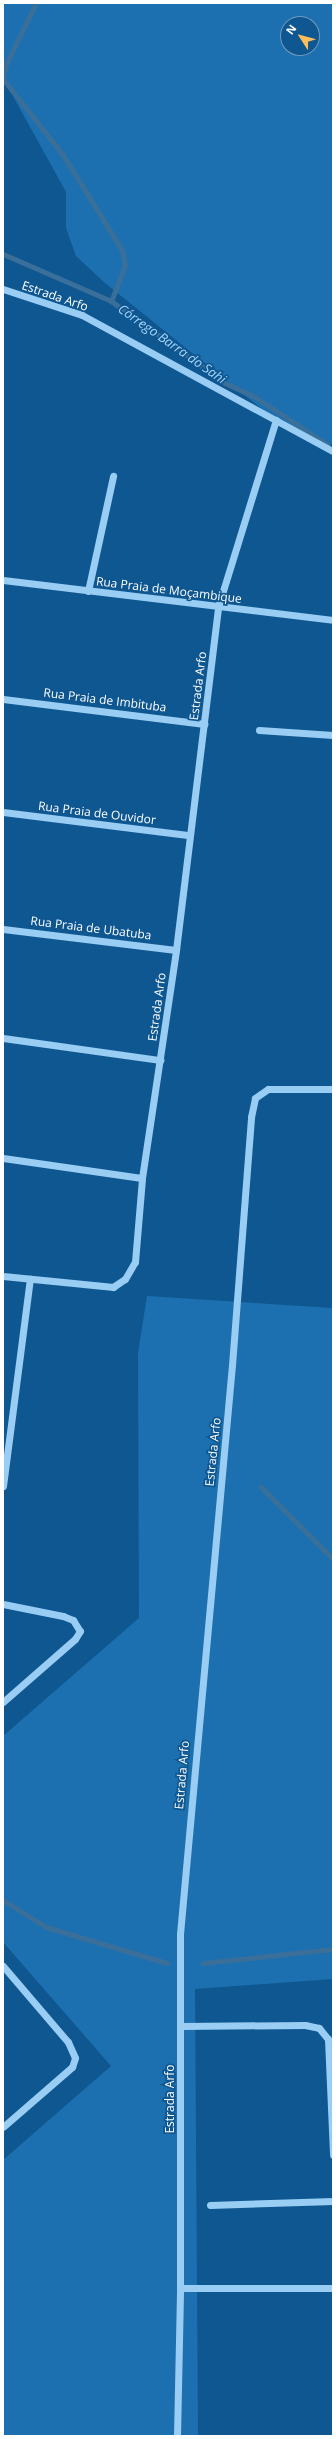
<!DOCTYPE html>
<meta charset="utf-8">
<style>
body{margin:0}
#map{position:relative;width:336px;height:2439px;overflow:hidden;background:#0f5791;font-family:"Open Sans",sans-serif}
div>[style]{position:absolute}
.green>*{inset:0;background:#1d70af}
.stream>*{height:5px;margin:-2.5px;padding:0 2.5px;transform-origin:2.5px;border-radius:2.5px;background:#3a6f9a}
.minor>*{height:7px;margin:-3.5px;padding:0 3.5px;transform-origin:3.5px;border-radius:3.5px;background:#99cdf4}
span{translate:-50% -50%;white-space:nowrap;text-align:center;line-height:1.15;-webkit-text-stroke:3.5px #0f5791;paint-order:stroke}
.street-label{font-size:12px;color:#fff}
.water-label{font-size:13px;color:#a5d6fb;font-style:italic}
.frame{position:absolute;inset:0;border:4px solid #fff;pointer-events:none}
.north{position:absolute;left:280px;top:16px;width:40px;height:40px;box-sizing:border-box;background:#0f5791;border:1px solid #6f9abd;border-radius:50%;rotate:306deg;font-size:11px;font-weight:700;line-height:16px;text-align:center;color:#fff}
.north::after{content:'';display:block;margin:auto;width:14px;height:18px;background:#ffbd5c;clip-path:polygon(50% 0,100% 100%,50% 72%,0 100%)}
</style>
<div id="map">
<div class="green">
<i style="clip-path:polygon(evenodd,3px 3px,333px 3px,333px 445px,272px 423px,273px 418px,105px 283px,76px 256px,66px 228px,66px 192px,3px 78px,3px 3px,288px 24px,312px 24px,312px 48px,288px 48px,288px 24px)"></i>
<i style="clip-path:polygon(147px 1296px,333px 1308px,333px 1979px,195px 1989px,198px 2436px,3px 2436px,3px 2160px,111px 2066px,3px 1942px,3px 1736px,139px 1618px,138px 1353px)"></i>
</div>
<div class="stream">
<i style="left:3px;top:78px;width:14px;rotate:-78deg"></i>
<i style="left:6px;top:64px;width:68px;rotate:-63.8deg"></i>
<i style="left:3px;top:79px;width:97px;rotate:51.7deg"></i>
<i style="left:63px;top:155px;width:112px;rotate:58.2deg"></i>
<i style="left:122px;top:250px;width:15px;rotate:79deg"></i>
<i style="left:125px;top:265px;width:39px;rotate:111deg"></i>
<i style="left:3px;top:254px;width:118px;rotate:23.5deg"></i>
<i style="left:111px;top:301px;width:140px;rotate:35.7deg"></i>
<i style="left:225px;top:383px;width:33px;rotate:25deg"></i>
<i style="left:255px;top:397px;width:87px;rotate:33.3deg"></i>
<i style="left:261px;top:1487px;width:102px;rotate:45deg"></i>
<i style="left:3px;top:1900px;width:51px;rotate:32.1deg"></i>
<i style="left:46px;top:1927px;width:126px;rotate:16.6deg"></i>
<i style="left:203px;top:1963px;width:131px;rotate:-6.1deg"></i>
</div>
<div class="minor">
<i style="left:3px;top:289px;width:83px;rotate:18.2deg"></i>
<i style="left:82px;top:315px;width:285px;rotate:28.5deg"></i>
<i style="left:3px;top:580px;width:332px;rotate:6.9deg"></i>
<i style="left:88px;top:591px;width:118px;rotate:-77.7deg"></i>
<i style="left:3px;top:699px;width:203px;rotate:7.1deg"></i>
<i style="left:259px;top:730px;width:74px;rotate:3.9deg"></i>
<i style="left:3px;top:812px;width:186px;rotate:7.1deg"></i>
<i style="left:3px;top:929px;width:174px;rotate:6.9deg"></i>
<i style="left:3px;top:1038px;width:159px;rotate:8deg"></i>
<i style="left:3px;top:1158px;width:140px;rotate:8.2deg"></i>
<i style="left:3px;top:1276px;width:111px;rotate:5.7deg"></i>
<i style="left:113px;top:1287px;width:14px;rotate:-34deg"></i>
<i style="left:125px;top:1279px;width:20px;rotate:-60deg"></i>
<i style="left:135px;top:1262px;width:84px;rotate:-85.2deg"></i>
<i style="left:142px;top:1178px;width:231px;rotate:-81.5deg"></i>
<i style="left:176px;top:950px;width:346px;rotate:-83deg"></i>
<i style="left:218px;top:607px;width:196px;rotate:-72.8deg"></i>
<i style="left:3px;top:1486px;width:209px;rotate:-82.6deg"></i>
<i style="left:3px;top:1604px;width:61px;rotate:11.3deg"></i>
<i style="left:63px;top:1616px;width:11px;rotate:22deg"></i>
<i style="left:73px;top:1620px;width:13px;rotate:58deg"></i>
<i style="left:80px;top:1631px;width:9px;rotate:122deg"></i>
<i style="left:75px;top:1639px;width:96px;rotate:138.8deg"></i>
<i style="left:3px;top:1966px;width:100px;rotate:49.5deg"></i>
<i style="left:68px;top:2042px;width:17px;rotate:66deg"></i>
<i style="left:75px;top:2058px;width:9px;rotate:108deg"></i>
<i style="left:72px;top:2067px;width:91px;rotate:139deg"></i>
<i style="left:182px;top:2026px;width:123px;rotate:-0.5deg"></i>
<i style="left:305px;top:2025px;width:14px;rotate:12deg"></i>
<i style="left:319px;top:2028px;width:14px;rotate:51deg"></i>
<i style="left:328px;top:2039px;width:116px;rotate:87.5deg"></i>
<i style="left:210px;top:2205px;width:123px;rotate:-1.9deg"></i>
<i style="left:180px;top:2288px;width:153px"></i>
<i style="left:177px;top:2436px;width:148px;rotate:-88.8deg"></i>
<i style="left:180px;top:2288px;width:354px;rotate:-90deg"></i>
<i style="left:180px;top:1934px;width:571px;rotate:-84.78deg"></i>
<i style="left:232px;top:1365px;width:249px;rotate:-85.6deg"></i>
<i style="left:251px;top:1117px;width:19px;rotate:-78deg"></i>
<i style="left:255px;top:1098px;width:16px;rotate:-35deg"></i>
<i style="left:268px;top:1089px;width:65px"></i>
</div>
<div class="street-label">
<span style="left:55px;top:296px;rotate:19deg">Estrada Arfo</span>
<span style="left:169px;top:590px;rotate:7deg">Rua Praia de Moçambique</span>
<span style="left:198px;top:686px;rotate:-83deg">Estrada Arfo</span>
<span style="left:105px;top:700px;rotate:7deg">Rua Praia de Imbituba</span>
<span style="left:97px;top:813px;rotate:7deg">Rua Praia de Ouvidor</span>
<span style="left:91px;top:928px;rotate:7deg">Rua Praia de Ubatuba</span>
<span style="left:157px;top:1007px;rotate:-82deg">Estrada Arfo</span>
<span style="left:213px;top:1452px;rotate:-84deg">Estrada Arfo</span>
<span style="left:182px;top:1775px;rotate:-85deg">Estrada Arfo</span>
<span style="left:170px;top:2099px;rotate:-90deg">Estrada Arfo</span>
</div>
<div class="water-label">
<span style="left:172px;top:344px;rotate:35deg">Córrego Barra do Sahi</span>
</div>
<div class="frame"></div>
<div class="north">N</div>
</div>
